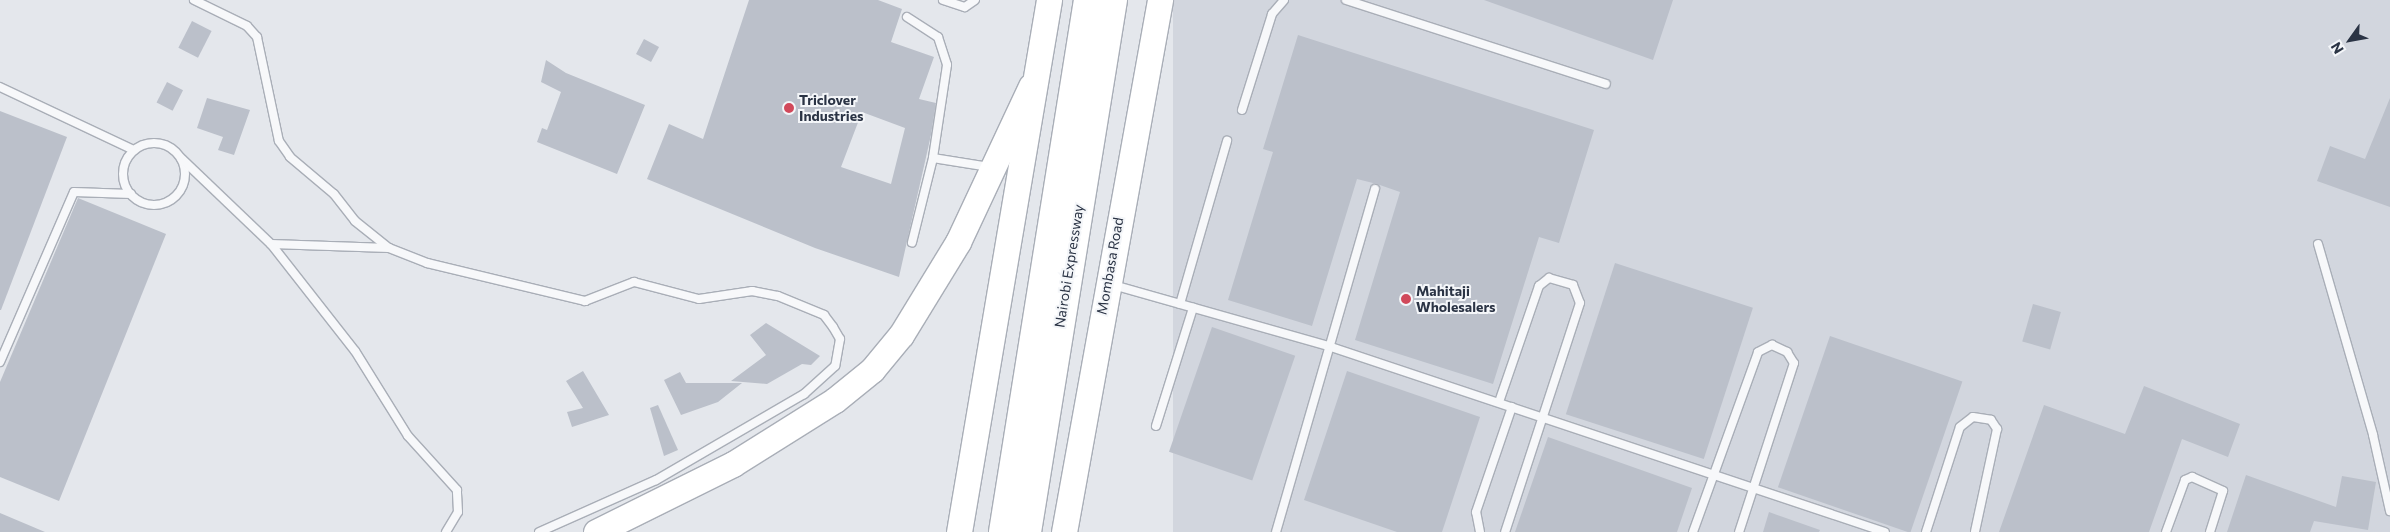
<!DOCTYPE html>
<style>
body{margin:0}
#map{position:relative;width:2390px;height:532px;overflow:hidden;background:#e4e7ec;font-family:Commissioner,sans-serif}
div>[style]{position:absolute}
.built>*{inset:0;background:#d2d6de;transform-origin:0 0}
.building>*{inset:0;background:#bbc0ca;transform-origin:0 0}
.roads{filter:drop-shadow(1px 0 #a9aeb7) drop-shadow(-1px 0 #a9aeb7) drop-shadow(0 1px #a9aeb7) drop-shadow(0 -1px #a9aeb7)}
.service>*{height:8px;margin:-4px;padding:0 4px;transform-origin:4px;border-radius:4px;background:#f7f8fa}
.service>.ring{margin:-4px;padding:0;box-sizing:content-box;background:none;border:8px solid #f7f8fa;border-radius:50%}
.trunk>*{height:25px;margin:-12.5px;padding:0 12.5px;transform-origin:12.5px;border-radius:12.5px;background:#fff}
.motorway>*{height:28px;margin:-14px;padding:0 14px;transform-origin:14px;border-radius:14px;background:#fff}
.dots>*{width:14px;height:14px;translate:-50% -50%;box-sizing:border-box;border:2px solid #f4f6f9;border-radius:50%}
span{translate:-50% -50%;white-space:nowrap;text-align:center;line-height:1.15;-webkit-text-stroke:4px #f4f6f9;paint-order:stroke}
.poi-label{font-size:14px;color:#2b3445;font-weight:700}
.left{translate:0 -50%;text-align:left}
.street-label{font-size:14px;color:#2b3445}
.north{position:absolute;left:2325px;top:15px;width:50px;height:50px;-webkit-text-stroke:4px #f4f6f9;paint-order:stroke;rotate:238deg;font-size:14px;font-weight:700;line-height:20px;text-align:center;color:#2b3445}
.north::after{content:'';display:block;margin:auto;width:18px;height:22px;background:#2b3445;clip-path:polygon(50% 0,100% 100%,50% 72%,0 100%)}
</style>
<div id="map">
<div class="built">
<i style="left:1173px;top:0;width:1217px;height:542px"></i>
</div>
<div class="building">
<i style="clip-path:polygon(evenodd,749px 0,878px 0,902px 9px,891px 42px,934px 57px,919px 99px,936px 103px,931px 135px,899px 277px,815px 248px,647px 179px,669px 124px,703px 139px,749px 0,862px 112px,905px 128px,891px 184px,841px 167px,862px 112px)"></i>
<i style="clip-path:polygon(1484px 0,1673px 0,1653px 60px)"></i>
<i style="left:192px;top:21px;width:22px;height:30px;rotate:27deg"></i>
<i style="clip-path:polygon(1298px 35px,1594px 130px,1559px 243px,1539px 237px,1493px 384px,1355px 340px,1400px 192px,1377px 184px,1357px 179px,1312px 326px,1228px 300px,1273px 152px,1263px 149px)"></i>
<i style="left:644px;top:39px;width:17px;height:17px;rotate:28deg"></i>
<i style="clip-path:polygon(546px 60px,566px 73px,645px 105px,617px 174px,537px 142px,542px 128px,547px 130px,561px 92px,541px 82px)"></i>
<i style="left:167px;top:82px;width:18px;height:23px;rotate:27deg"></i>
<i style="clip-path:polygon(207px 98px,250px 110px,234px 155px,218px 150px,223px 137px,197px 128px)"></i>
<i style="clip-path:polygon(2390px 98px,2390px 207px,2317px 181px,2330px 146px,2365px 159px)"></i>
<i style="clip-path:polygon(0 111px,67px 137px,1px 310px,0 310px)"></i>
<i style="clip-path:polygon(78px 198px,166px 234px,59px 501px,0 477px,0 382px)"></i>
<i style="left:1615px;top:263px;width:145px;height:159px;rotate:18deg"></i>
<i style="left:2033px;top:304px;width:29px;height:39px;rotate:16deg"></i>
<i style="clip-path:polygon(766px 323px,820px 356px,811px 365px,802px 364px,767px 384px,731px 381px,766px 355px,750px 335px)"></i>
<i style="left:1212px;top:327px;width:88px;height:132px;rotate:19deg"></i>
<i style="left:1830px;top:336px;width:140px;height:160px;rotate:19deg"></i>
<i style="clip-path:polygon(583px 371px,609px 415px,572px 427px,567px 412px,583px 408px,566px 381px)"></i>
<i style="clip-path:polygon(1347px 371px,1480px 417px,1442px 532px,1397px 532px,1304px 500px)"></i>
<i style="clip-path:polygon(680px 372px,686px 383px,742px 383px,718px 402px,681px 415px,664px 380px)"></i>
<i style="clip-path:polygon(2144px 386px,2240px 424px,2228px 457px,2182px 439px,2149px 532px,1999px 532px,2044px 405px,2125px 434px)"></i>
<i style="clip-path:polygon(658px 405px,678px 450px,664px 456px,650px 408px)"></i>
<i style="clip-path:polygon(1548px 437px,1692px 488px,1677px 532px,1515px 532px)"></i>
<i style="clip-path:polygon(2246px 475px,2336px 507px,2342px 476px,2376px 482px,2368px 530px,2314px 521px,2310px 532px,2227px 532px)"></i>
<i style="clip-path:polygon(1769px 512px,1820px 530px,1819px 532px,1763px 532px)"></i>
<i style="clip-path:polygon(0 513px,45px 532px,0 532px)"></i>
</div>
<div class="roads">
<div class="service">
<i style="left:194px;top:0;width:59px;rotate:26.1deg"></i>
<i style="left:247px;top:26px;width:15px;rotate:48deg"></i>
<i style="left:257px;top:37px;width:106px;rotate:78.1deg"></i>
<i style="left:279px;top:141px;width:19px;rotate:55deg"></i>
<i style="left:290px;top:157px;width:57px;rotate:40.1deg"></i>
<i style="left:334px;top:194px;width:34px;rotate:52deg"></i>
<i style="left:355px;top:221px;width:43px;rotate:38.5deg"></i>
<i style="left:943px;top:0;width:23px;rotate:18deg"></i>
<i style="left:965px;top:7px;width:12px;rotate:-35deg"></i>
<i style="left:1346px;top:0;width:273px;rotate:17.9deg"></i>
<i style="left:907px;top:17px;width:37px;rotate:33deg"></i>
<i style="left:938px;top:37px;width:29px;rotate:72deg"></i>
<i style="left:947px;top:65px;width:94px;rotate:98.6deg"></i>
<i style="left:933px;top:158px;width:87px;rotate:104deg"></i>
<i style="left:0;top:87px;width:148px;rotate:25.2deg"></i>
<i style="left:1242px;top:110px;width:101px;rotate:-72.6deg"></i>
<i style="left:1272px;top:14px;width:18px;rotate:-49deg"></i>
<i class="ring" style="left:123px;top:143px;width:54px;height:54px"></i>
<i style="left:933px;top:158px;width:57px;rotate:9.1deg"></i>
<i style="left:182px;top:159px;width:123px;rotate:43.7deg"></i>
<i style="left:2318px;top:244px;width:199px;rotate:73.9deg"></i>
<i style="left:2373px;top:435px;width:78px;rotate:77.4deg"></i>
<i style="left:1113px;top:285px;width:223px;rotate:15.8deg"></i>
<i style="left:1328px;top:346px;width:587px;rotate:18.47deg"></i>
<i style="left:1180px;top:304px;width:170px;rotate:-73.9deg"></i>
<i style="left:0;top:362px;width:185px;rotate:-66.5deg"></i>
<i style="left:74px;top:192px;width:57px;rotate:2deg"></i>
<i style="left:1499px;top:402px;width:123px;rotate:-71deg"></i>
<i style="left:1539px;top:286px;width:13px;rotate:-39deg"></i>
<i style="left:1549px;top:278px;width:25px;rotate:16deg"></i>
<i style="left:1573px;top:285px;width:19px;rotate:69deg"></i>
<i style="left:1580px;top:303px;width:241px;rotate:108.1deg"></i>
<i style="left:1156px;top:426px;width:124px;rotate:-72.6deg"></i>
<i style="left:446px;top:532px;width:23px;rotate:-59deg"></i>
<i style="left:458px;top:512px;width:22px;rotate:-93deg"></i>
<i style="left:457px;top:490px;width:73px;rotate:-132.2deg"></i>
<i style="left:408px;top:436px;width:100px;rotate:-121.9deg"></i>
<i style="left:355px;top:351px;width:136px;rotate:-128.1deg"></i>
<i style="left:271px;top:244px;width:118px;rotate:1.9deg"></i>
<i style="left:389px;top:248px;width:41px;rotate:21.5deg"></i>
<i style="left:427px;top:263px;width:163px;rotate:13.5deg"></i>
<i style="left:585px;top:301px;width:53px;rotate:-21.2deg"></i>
<i style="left:634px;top:282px;width:67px;rotate:14.7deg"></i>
<i style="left:699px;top:299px;width:54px;rotate:-8.6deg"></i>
<i style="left:752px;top:291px;width:26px;rotate:11deg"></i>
<i style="left:778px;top:296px;width:50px;rotate:22.4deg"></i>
<i style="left:824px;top:315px;width:15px;rotate:53deg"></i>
<i style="left:833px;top:327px;width:14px;rotate:60deg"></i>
<i style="left:840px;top:339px;width:27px;rotate:100deg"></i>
<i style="left:835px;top:366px;width:42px;rotate:137.9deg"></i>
<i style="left:804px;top:394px;width:171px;rotate:149.8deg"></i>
<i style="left:656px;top:480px;width:128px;rotate:156deg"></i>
<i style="left:1276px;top:532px;width:357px;rotate:-73.9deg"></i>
<i style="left:1480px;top:532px;width:20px;rotate:-101deg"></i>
<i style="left:1476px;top:512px;width:111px;rotate:-71.1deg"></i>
<i style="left:1693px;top:532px;width:191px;rotate:-70.1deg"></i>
<i style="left:1758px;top:352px;width:16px;rotate:-27deg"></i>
<i style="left:1772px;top:345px;width:17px;rotate:25deg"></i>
<i style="left:1787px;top:352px;width:13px;rotate:58deg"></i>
<i style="left:1794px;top:363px;width:178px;rotate:108deg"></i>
<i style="left:1926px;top:532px;width:110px;rotate:-72.1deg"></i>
<i style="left:1960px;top:427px;width:16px;rotate:-38deg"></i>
<i style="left:1973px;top:417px;width:18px;rotate:9deg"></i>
<i style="left:1991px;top:420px;width:11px;rotate:56deg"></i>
<i style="left:1997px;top:429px;width:105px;rotate:102.1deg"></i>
<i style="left:2166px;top:532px;width:55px;rotate:-69.9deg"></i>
<i style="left:2185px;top:480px;width:8px;rotate:-23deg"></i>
<i style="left:2192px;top:477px;width:34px;rotate:24deg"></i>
<i style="left:2223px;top:491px;width:43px;rotate:107.6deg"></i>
</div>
<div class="trunk">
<i style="left:596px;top:532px;width:153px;rotate:-26.4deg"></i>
<i style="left:733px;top:464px;width:120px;rotate:-32.1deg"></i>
<i style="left:835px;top:400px;width:48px;rotate:-39deg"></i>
<i style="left:872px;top:370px;width:45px;rotate:-50.4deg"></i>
<i style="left:901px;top:335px;width:109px;rotate:-58.5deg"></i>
<i style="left:958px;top:242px;width:172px;rotate:-64.9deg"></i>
<i style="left:959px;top:532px;width:540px;rotate:-80.4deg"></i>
<i style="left:1064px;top:532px;width:541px;rotate:-79.77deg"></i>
</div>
<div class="motorway">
<i style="left:1003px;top:532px;width:539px;rotate:-80.92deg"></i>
<i style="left:1027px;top:532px;width:539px;rotate:-80.82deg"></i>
</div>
</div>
<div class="dots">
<i style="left:789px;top:108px;background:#d1495b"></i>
<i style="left:1406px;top:299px;background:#d1495b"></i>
</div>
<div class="poi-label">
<span class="left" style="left:799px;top:108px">Triclover<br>Industries</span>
<span class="left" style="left:1416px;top:299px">Mahitaji<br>Wholesalers</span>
</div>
<div class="street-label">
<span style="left:1069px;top:266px;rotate:-81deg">Nairobi Expressway</span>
<span style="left:1110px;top:266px;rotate:-80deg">Mombasa Road</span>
</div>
<div class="north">N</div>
</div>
